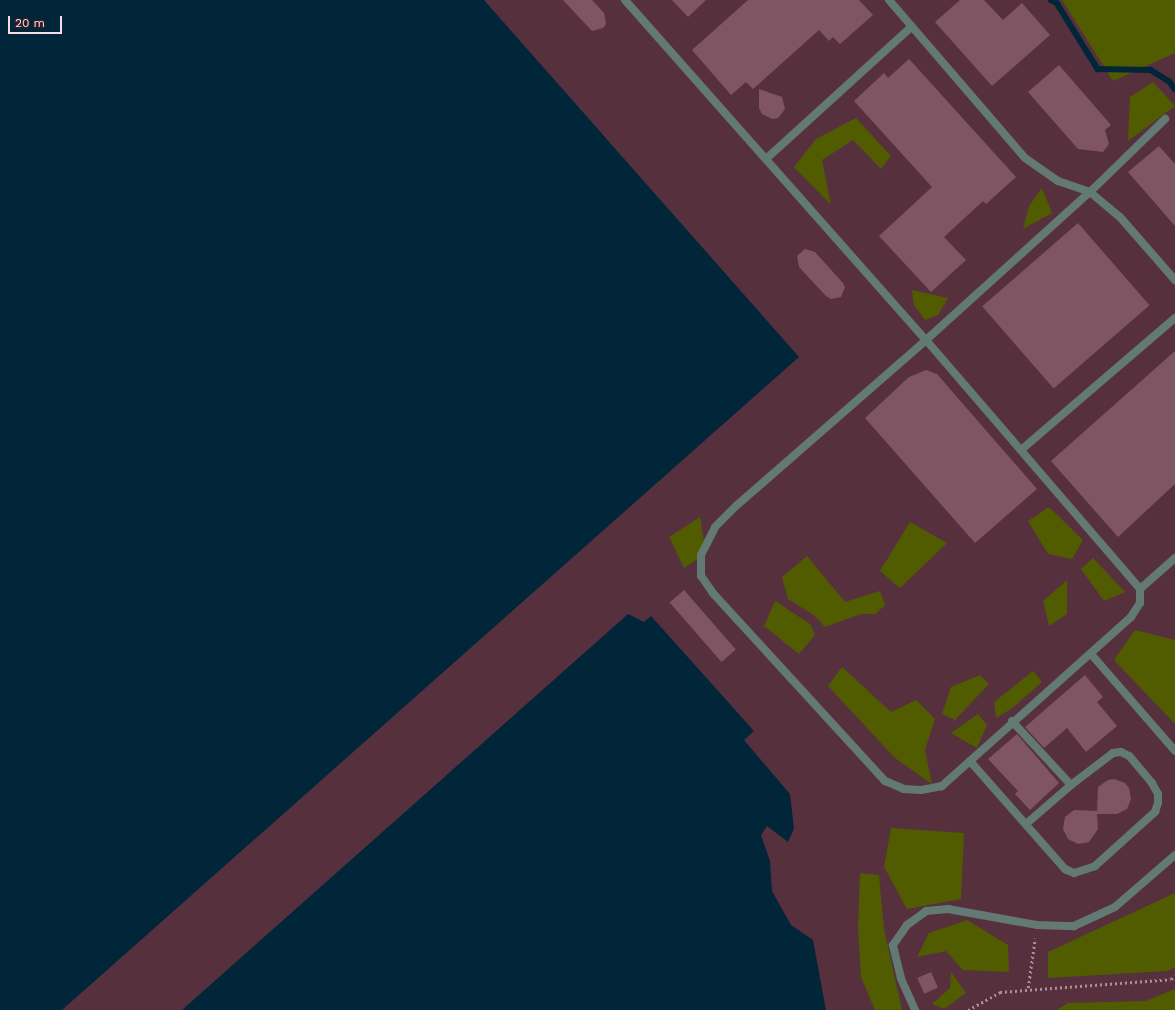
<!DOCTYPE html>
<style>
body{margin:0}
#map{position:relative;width:1175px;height:1010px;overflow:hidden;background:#57303e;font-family:"Work Sans",sans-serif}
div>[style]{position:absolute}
.green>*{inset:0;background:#515b00}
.water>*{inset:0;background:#012639}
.stream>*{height:5.5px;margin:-2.75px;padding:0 2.75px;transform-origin:2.75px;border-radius:2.75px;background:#012639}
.building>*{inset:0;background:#7f5463;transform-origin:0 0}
.path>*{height:2.5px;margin-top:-1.25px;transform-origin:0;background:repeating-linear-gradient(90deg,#ae8e98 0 2px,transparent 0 5px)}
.service>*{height:8px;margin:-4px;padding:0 4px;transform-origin:4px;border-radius:4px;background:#637973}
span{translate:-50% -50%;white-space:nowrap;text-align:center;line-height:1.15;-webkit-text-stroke:3px #301e25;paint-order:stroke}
.scale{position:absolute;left:8px;top:16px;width:54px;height:18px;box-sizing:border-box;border:2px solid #f7dde5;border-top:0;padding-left:5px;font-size:12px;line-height:14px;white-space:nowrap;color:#f7dde5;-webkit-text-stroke:3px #301e25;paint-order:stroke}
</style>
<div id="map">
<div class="green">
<i style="clip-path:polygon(1062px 0,1175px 0,1175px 53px,1113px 81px)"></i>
<i style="clip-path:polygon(1153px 82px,1175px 106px,1128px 141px,1130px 97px)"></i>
<i style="clip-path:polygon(856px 118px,891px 156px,881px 169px,853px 140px,822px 160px,831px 205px,794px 167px,816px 139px)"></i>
<i style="clip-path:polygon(1042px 188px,1052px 213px,1023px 229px,1029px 206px)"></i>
<i style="clip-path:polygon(912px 290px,948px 298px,938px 315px,925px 320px,914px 305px)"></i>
<i style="clip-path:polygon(1049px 507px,1083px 540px,1072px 559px,1048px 554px,1028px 521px)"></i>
<i style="clip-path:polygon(700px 517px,706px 554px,684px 568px,669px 537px)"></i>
<i style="clip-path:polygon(910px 522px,947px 543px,900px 588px,880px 571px)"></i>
<i style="clip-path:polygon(807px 556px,845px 602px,880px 591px,885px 605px,875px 614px,861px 614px,825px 627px,815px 616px,788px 599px,782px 577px)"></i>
<i style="clip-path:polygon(1093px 558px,1125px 592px,1104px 601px,1081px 569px)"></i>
<i style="clip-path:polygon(1067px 580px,1067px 614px,1049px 626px,1043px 601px)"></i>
<i style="clip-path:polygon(775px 601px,810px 624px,815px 635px,799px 654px,764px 626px)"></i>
<i style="clip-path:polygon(1135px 630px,1175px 640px,1175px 724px,1114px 660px)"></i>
<i style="clip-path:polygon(842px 667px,891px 712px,916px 700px,935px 719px,925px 750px,932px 784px,895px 758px,828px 686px)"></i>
<i style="clip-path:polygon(1033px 671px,1042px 682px,1011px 709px,996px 718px,994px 702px)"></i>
<i style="clip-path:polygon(980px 675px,989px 684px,955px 720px,942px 714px,951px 687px)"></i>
<i style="clip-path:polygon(978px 714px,987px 725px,977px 748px,951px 733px)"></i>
<i style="clip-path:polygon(891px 828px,964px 833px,961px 899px,907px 909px,884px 867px)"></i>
<i style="clip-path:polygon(860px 873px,879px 875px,884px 929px,902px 1010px,875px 1010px,861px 977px,858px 928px)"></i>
<i style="clip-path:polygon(1175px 893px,1175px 967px,1168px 971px,1048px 978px,1048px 952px)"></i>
<i style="clip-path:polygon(967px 920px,1008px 945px,1009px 972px,963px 970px,946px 951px,917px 957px,929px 933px)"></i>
<i style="clip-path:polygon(951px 972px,966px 993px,944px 1009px,932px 1004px,950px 988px)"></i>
<i style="clip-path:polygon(1175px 989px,1175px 1010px,1057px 1010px,1068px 1003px,1146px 1001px)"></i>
</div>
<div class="water">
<i style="clip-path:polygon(0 0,484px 0,799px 357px,62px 1010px,0 1010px)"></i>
<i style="clip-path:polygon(628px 614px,644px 622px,651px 616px,754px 731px,744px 740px,790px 794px,794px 829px,788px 842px,767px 826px,761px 835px,770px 861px,772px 891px,791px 925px,813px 940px,826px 1010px,182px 1010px)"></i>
</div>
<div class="stream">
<i style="left:1051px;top:0;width:7px;rotate:27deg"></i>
<i style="left:1057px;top:3px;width:78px;rotate:58.2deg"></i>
<i style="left:1098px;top:69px;width:53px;rotate:1.1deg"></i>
<i style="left:1151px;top:70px;width:22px;rotate:32deg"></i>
<i style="left:1170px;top:82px;width:9px;rotate:54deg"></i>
</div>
<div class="building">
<i style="clip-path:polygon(563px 0,592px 0,604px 13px,606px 24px,603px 28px,592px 31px)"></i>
<i style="clip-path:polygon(672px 0,706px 0,688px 17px)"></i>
<i style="clip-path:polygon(748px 0,859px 0,873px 15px,840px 44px,833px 37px,829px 41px,819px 30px,753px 89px,746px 82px,731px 95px,692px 50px)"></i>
<i style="clip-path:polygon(960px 0,984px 0,1003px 20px,1022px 3px,1050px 35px,992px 86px,935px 22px)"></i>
<i style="clip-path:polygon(909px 59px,1016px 177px,986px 204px,983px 201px,944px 237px,966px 260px,931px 292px,879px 236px,932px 187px,854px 101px,884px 73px,888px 78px)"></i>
<i style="clip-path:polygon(1059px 65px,1111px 125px,1105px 130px,1109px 144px,1103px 152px,1078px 149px,1028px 92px)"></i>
<i style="clip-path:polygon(759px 89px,782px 97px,785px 109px,778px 118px,772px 119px,762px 114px,759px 108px)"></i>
<i style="clip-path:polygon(1159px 146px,1175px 164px,1175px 226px,1128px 172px)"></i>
<i style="left:1078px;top:223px;width:109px;height:127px;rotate:49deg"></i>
<i style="clip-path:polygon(805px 249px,815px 252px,842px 282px,845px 287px,841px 297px,831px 299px,826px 296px,799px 267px,797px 256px)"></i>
<i style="clip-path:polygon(1175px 351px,1175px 484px,1118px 537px,1051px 461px)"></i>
<i style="clip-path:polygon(926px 370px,937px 374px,1037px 489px,975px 543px,865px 418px,909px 377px)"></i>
<i style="left:684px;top:590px;width:79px;height:19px;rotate:49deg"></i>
<i style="clip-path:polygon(1085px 675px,1103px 697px,1097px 702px,1117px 726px,1086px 752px,1067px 728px,1044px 748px,1025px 727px)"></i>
<i style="clip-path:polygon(1017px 734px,1059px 783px,1030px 810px,1015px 794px,1018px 791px,988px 759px)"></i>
<i style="clip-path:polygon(1114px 779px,1125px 783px,1129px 788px,1131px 799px,1127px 809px,1117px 814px,1097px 814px,1098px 829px,1089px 842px,1078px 844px,1068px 839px,1063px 829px,1065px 817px,1074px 810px,1097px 811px,1098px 787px,1108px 780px)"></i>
<i style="left:931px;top:972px;width:17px;height:15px;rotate:66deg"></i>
</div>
<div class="path">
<i style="left:1028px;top:988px;width:50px;rotate:-82deg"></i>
<i style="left:968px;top:1010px;width:37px;rotate:-29deg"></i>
<i style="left:1000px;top:992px;width:171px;rotate:-4.3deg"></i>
<i style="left:1171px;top:979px;width:5px;rotate:-37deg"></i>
</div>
<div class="service">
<i style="left:625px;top:0;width:454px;rotate:48.5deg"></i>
<i style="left:926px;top:340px;width:328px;rotate:49.3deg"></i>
<i style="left:1140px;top:589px;width:14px;rotate:90deg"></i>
<i style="left:1140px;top:603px;width:17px;rotate:123deg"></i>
<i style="left:1131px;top:617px;width:254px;rotate:138.2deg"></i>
<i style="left:942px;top:786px;width:21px;rotate:169deg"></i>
<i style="left:921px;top:790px;width:17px;rotate:-177deg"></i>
<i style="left:904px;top:789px;width:21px;rotate:-157deg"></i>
<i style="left:885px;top:781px;width:255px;rotate:-132.5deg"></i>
<i style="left:713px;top:593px;width:21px;rotate:-125deg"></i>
<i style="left:701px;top:576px;width:21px;rotate:-90deg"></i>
<i style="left:701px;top:555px;width:31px;rotate:-63deg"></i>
<i style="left:715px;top:527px;width:30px;rotate:-45deg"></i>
<i style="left:736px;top:506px;width:252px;rotate:-41.1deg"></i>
<i style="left:926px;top:340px;width:221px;rotate:-42.1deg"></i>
<i style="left:1090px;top:192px;width:105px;rotate:-44.2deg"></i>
<i style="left:889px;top:0;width:208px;rotate:49.3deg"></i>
<i style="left:1025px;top:158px;width:40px;rotate:34.9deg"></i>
<i style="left:1058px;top:181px;width:34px;rotate:19deg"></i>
<i style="left:1090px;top:192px;width:39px;rotate:40deg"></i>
<i style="left:1120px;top:217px;width:84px;rotate:48.9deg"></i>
<i style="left:766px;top:159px;width:197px;rotate:-42.3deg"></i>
<i style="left:1021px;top:450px;width:203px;rotate:-40.6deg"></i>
<i style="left:1140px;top:589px;width:47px;rotate:-41.5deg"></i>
<i style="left:1091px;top:654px;width:128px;rotate:49.1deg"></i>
<i style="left:970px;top:761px;width:144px;rotate:48.7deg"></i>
<i style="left:1065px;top:869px;width:10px;rotate:24deg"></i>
<i style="left:1074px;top:873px;width:22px;rotate:-18deg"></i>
<i style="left:1095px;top:866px;width:81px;rotate:-42deg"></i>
<i style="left:1155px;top:812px;width:9px;rotate:-72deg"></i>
<i style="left:1158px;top:803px;width:9px;rotate:-90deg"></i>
<i style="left:1158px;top:794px;width:13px;rotate:-119deg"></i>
<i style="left:1152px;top:783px;width:35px;rotate:-130deg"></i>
<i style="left:1129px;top:756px;width:9px;rotate:-153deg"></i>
<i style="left:1121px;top:752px;width:8px;rotate:173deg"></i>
<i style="left:1113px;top:753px;width:53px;rotate:142.7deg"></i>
<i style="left:1071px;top:785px;width:87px;rotate:-132.7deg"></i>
<i style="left:1026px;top:824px;width:60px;rotate:-40.9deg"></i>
<i style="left:915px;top:1010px;width:35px;rotate:-114deg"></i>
<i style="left:901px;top:978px;width:34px;rotate:-104deg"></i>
<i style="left:893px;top:945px;width:24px;rotate:-55deg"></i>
<i style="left:907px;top:925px;width:24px;rotate:-36deg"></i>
<i style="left:926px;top:911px;width:22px;rotate:-5deg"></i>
<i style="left:948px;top:909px;width:90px;rotate:10.2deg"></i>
<i style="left:1037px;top:925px;width:37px;rotate:2deg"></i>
<i style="left:1074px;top:926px;width:45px;rotate:-24.9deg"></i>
<i style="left:1115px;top:907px;width:79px;rotate:-40.9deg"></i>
</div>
<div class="scale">20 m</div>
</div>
